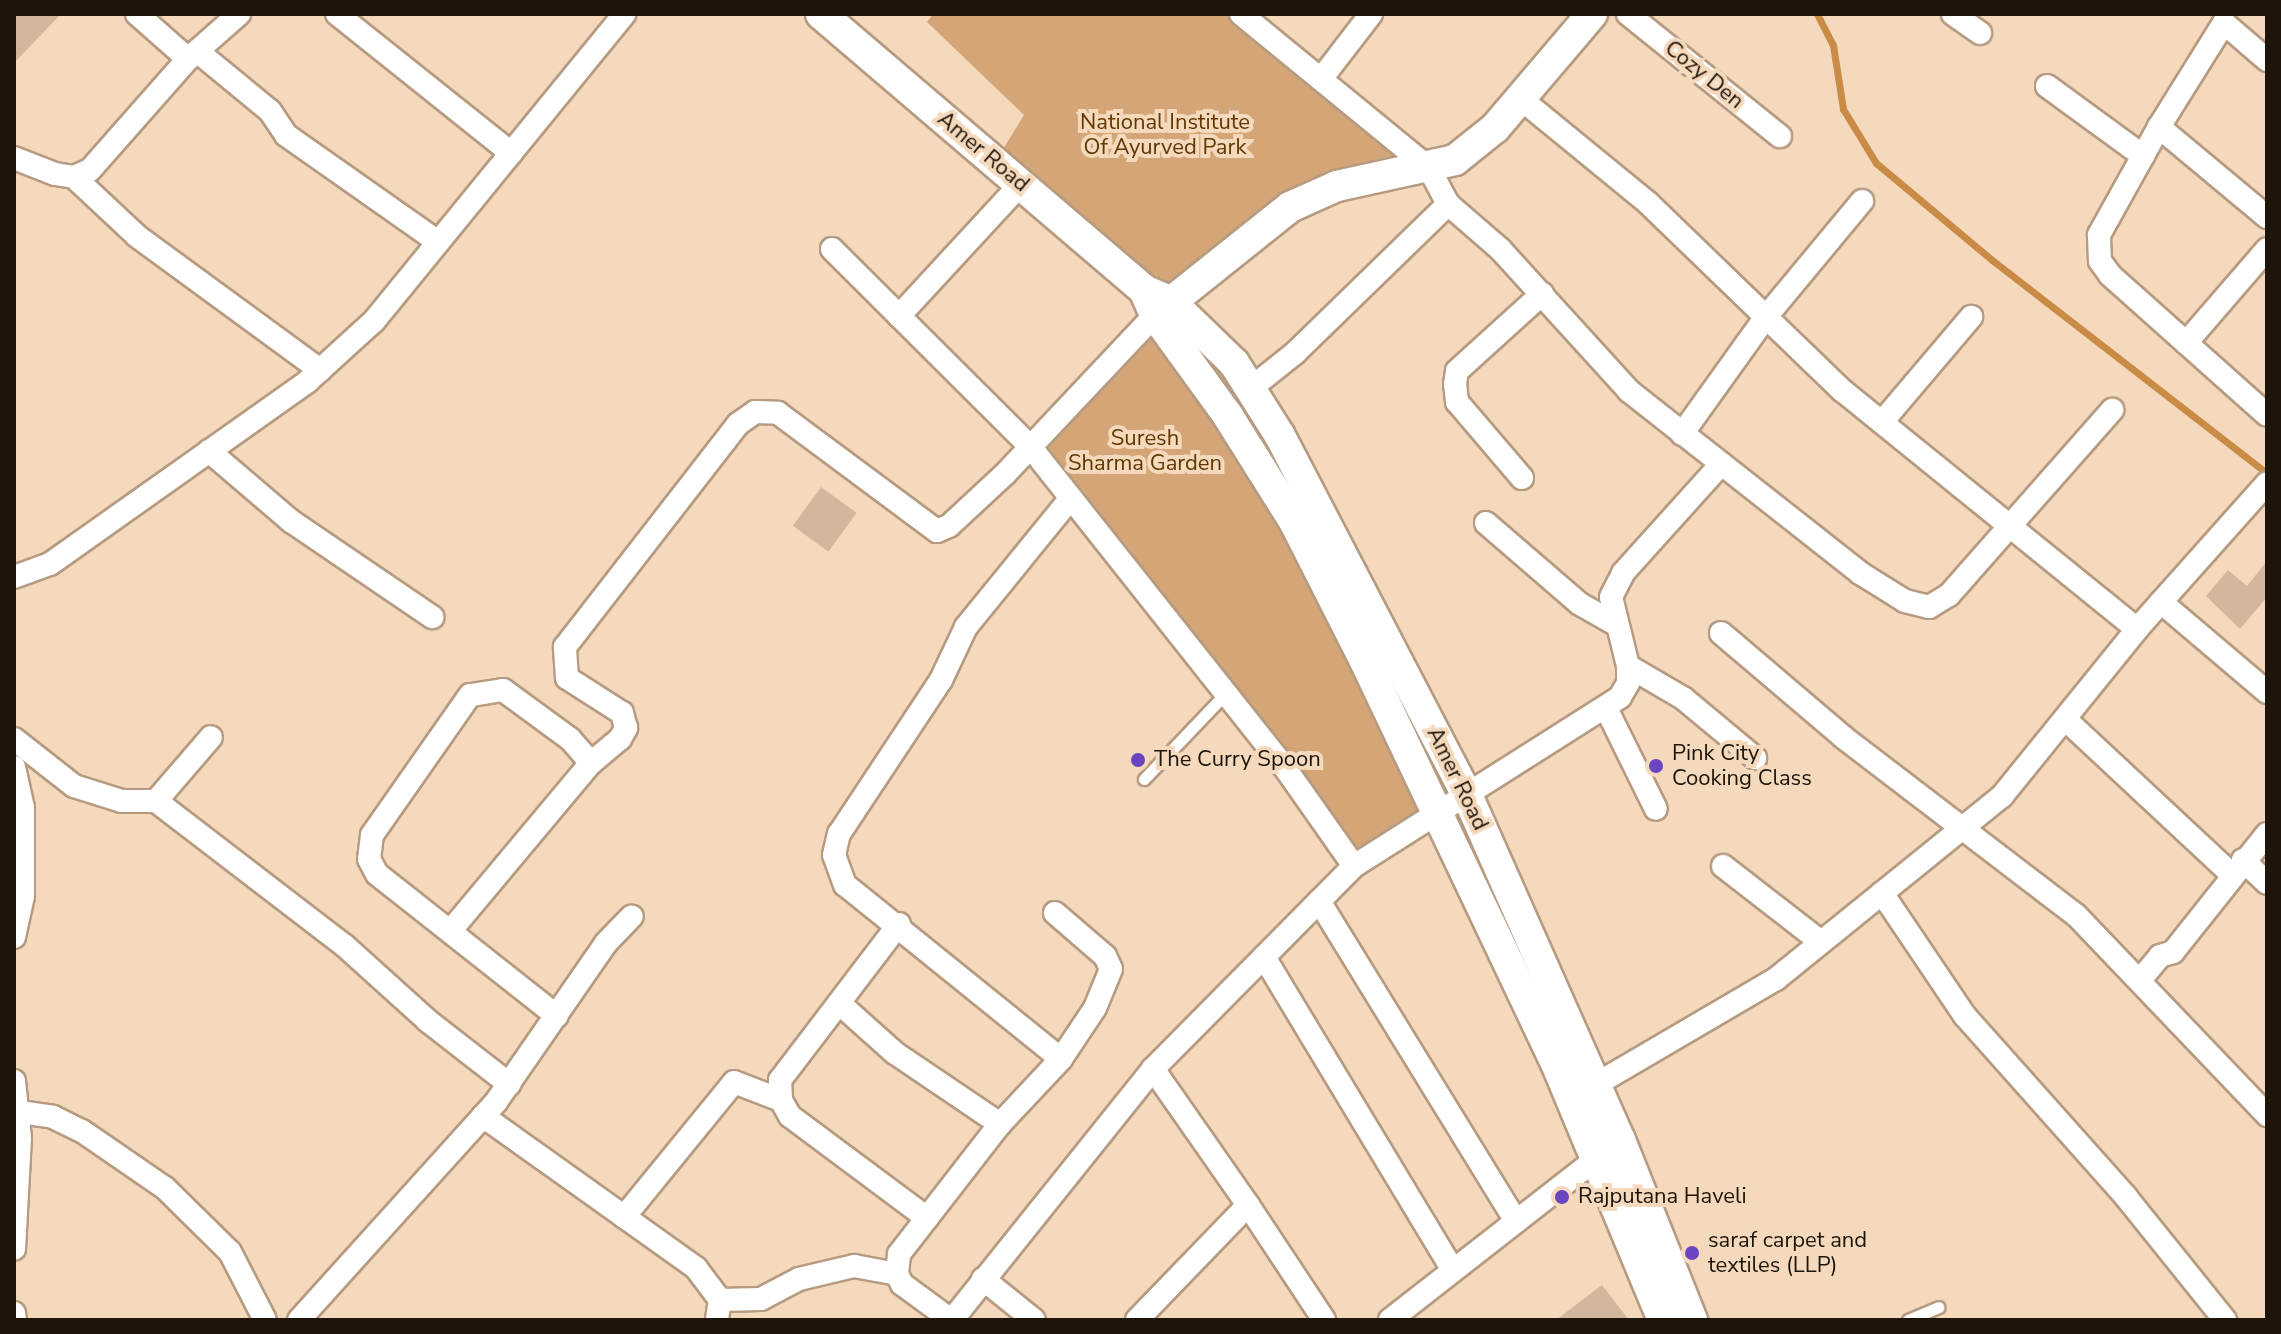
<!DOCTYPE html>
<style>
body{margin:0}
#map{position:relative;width:2281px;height:1334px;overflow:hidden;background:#f5d9bd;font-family:"Nunito Sans",sans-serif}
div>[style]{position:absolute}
.green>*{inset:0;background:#d4a677}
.stream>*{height:7px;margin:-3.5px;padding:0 3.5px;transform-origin:3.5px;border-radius:3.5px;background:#c98b45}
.building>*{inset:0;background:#d2b79c;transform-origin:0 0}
.roads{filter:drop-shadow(2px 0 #b69b81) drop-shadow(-2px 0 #b69b81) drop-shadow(0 2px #b69b81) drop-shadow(0 -2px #b69b81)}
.lane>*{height:11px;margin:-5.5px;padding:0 5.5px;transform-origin:5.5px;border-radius:5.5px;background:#fff}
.street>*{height:22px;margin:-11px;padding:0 11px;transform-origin:11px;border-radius:11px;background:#fff}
.secondary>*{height:30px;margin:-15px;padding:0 15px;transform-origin:15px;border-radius:15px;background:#fff}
.dots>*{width:22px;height:22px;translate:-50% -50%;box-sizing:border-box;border:4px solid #f5d9bd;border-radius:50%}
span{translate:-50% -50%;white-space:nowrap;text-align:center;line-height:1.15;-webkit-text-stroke:8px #f5d9bd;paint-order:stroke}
.street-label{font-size:22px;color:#1d140a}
.park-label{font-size:22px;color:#613800}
.poi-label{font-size:22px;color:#1d140a}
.left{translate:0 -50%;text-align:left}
.frame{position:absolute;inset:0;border:16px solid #1d140a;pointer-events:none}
</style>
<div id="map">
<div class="green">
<i style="clip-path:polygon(933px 14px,1232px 14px,1410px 164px,1259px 217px,1160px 291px,1000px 154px,1024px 115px,927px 22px)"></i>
<i style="clip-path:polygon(1149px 332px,1288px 525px,1431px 811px,1359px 856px,1037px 445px)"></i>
</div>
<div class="stream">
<i style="left:1817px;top:14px;width:35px;rotate:63deg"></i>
<i style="left:1833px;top:45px;width:65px;rotate:81.1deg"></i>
<i style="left:1843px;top:109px;width:63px;rotate:58.6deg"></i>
<i style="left:1876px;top:163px;width:151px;rotate:39.9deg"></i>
<i style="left:1992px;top:260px;width:348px;rotate:37.8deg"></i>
</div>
<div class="building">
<i style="clip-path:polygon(14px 14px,61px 14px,14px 63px)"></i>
<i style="left:821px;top:487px;width:44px;height:48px;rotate:36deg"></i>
<i style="clip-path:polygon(2267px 561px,2267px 597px,2240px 629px,2206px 596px,2228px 570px,2247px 586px)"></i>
<i style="clip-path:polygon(1602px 1285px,1629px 1320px,1556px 1320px)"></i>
</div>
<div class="roads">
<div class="lane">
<i style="left:1144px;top:779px;width:119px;rotate:-46.4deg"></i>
<i style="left:1908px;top:1320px;width:33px;rotate:-23deg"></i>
</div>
<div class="street">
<i style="left:137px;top:14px;width:68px;rotate:41.4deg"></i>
<i style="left:337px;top:14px;width:223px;rotate:38.6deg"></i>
<i style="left:1241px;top:14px;width:243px;rotate:39.3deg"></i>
<i style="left:1429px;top:168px;width:41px;rotate:62.2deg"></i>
<i style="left:1448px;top:204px;width:69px;rotate:40.9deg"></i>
<i style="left:1500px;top:249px;width:192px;rotate:47.7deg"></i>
<i style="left:1629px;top:391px;width:294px;rotate:38.2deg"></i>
<i style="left:1860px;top:573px;width:53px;rotate:31.9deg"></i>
<i style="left:1905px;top:601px;width:25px;rotate:14deg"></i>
<i style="left:1929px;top:607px;width:23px;rotate:-31deg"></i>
<i style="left:1949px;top:595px;width:247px;rotate:-48.6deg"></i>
<i style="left:1628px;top:14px;width:195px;rotate:38.8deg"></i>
<i style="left:1953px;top:14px;width:33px;rotate:35deg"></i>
<i style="left:197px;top:51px;width:94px;rotate:39.4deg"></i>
<i style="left:270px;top:111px;width:29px;rotate:56deg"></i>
<i style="left:286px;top:135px;width:186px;rotate:35.1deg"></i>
<i style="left:1321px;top:79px;width:82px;rotate:-52.4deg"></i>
<i style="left:2047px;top:86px;width:119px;rotate:36.1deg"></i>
<i style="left:1521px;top:99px;width:164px;rotate:39.3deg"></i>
<i style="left:1648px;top:203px;width:271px;rotate:44deg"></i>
<i style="left:1843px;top:391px;width:378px;rotate:39deg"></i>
<i style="left:2159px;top:127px;width:123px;rotate:-58deg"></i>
<i style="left:2224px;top:23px;width:57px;rotate:40.7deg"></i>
<i style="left:14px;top:158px;width:44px;rotate:21.3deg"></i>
<i style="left:55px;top:174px;width:19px;rotate:9deg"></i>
<i style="left:74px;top:177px;width:17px;rotate:-24deg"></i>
<i style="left:90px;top:170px;width:148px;rotate:-48.6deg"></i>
<i style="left:188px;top:59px;width:68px;rotate:-41.4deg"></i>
<i style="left:74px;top:177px;width:86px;rotate:43.1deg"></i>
<i style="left:137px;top:236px;width:227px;rotate:36.2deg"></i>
<i style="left:2267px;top:217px;width:141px;rotate:-140.2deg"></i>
<i style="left:2159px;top:127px;width:124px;rotate:119.1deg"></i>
<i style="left:2099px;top:235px;width:26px;rotate:88deg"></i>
<i style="left:2100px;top:261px;width:17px;rotate:54deg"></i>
<i style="left:2110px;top:275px;width:210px;rotate:41.7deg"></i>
<i style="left:832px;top:249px;width:278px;rotate:44.9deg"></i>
<i style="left:1029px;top:445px;width:409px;rotate:51.6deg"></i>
<i style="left:1283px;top:765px;width:123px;rotate:54.9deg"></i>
<i style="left:899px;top:316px;width:180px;rotate:-47.3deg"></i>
<i style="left:2186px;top:343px;width:124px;rotate:-49.2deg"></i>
<i style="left:1250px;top:389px;width:58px;rotate:-38.7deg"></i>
<i style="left:1295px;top:353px;width:214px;rotate:-44.2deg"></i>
<i style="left:1882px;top:422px;width:138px;rotate:-49.7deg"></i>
<i style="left:1682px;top:434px;width:143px;rotate:-54.4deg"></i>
<i style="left:1765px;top:318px;width:152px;rotate:-50.3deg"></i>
<i style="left:209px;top:451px;width:108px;rotate:40.5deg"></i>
<i style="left:291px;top:521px;width:171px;rotate:34.2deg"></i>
<i style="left:1522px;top:478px;width:100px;rotate:-130.5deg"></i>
<i style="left:1457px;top:402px;width:18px;rotate:-96deg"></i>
<i style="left:1455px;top:384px;width:13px;rotate:-81deg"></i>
<i style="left:1457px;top:371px;width:115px;rotate:-42.2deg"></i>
<i style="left:1486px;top:523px;width:124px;rotate:40.8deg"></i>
<i style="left:1580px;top:604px;width:40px;rotate:29.7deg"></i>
<i style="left:14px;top:577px;width:38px;rotate:-20deg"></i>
<i style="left:50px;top:564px;width:316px;rotate:-35.3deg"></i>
<i style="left:308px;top:381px;width:89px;rotate:-42.3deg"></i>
<i style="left:374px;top:321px;width:396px;rotate:-50.8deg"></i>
<i style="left:2161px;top:602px;width:139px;rotate:40.3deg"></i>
<i style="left:1721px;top:633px;width:160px;rotate:40.4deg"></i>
<i style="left:1843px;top:737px;width:293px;rotate:37.4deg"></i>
<i style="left:2076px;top:915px;width:277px;rotate:46.3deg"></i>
<i style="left:1628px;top:666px;width:64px;rotate:30.2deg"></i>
<i style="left:1683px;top:698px;width:94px;rotate:39.8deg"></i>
<i style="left:1607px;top:710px;width:110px;rotate:63.7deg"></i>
<i style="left:2065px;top:719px;width:227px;rotate:43deg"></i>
<i style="left:14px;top:739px;width:76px;rotate:38.1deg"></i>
<i style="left:74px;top:786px;width:50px;rotate:17.4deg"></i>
<i style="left:122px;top:801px;width:34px"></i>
<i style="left:156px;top:801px;width:238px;rotate:37.5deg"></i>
<i style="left:345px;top:946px;width:112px;rotate:42.1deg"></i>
<i style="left:428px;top:1021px;width:103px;rotate:37.9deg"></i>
<i style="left:591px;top:763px;width:38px;rotate:-40deg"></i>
<i style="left:620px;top:739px;width:13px;rotate:-61deg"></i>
<i style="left:626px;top:728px;width:16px;rotate:-105deg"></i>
<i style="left:622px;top:713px;width:65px;rotate:-147.5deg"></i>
<i style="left:567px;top:678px;width:31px;rotate:-94deg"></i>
<i style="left:565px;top:647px;width:282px;rotate:-52.2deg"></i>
<i style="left:738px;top:424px;width:21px;rotate:-35deg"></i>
<i style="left:755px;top:412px;width:23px;rotate:2deg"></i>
<i style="left:778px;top:413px;width:198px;rotate:36.6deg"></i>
<i style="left:937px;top:531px;width:13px;rotate:-23deg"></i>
<i style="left:949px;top:526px;width:76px;rotate:-42.9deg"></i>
<i style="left:1005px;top:474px;width:219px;rotate:-46.7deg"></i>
<i style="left:14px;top:767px;width:42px;rotate:77.6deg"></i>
<i style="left:23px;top:808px;width:88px;rotate:90deg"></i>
<i style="left:23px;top:896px;width:42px;rotate:102.4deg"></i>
<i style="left:156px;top:801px;width:84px;rotate:-49.3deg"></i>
<i style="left:2243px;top:860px;width:33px;rotate:44deg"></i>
<i style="left:1723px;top:866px;width:124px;rotate:37.8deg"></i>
<i style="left:1882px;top:893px;width:148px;rotate:56deg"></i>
<i style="left:1965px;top:1016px;width:242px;rotate:48.3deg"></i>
<i style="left:2126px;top:1197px;width:158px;rotate:51.2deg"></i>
<i style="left:1319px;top:901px;width:376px;rotate:58.4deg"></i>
<i style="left:1055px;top:913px;width:66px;rotate:40.7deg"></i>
<i style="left:1105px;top:956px;width:14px;rotate:65deg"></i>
<i style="left:1111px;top:969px;width:42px;rotate:112.3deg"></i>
<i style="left:1095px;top:1008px;width:61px;rotate:123.7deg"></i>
<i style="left:899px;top:924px;width:196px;rotate:127.3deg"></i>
<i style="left:780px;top:1080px;width:20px;rotate:87deg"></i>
<i style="left:781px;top:1100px;width:18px;rotate:61deg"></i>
<i style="left:790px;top:1116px;width:171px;rotate:36.7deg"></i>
<i style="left:452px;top:929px;width:217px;rotate:-50.1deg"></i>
<i style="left:591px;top:763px;width:32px;rotate:-131deg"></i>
<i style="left:570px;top:739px;width:83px;rotate:-143.8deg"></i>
<i style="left:503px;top:690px;width:33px;rotate:171deg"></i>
<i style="left:470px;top:695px;width:171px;rotate:125deg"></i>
<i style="left:372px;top:835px;width:24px;rotate:97deg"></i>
<i style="left:369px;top:859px;width:17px;rotate:62deg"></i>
<i style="left:377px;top:874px;width:229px;rotate:38.3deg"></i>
<i style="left:1264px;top:957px;width:366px;rotate:58.9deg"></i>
<i style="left:2140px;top:980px;width:31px;rotate:-50deg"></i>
<i style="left:2160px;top:956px;width:14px;rotate:-17deg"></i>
<i style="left:2173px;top:952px;width:151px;rotate:-51.5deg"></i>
<i style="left:839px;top:1003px;width:75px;rotate:41.8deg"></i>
<i style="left:895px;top:1053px;width:127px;rotate:34.1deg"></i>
<i style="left:14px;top:1081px;width:57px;rotate:84deg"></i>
<i style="left:20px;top:1138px;width:111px;rotate:93.1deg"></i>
<i style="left:1595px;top:1085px;width:210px;rotate:-30.4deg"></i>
<i style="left:1776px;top:979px;width:291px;rotate:-39deg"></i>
<i style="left:2002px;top:796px;width:215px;rotate:-51deg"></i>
<i style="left:2137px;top:629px;width:195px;rotate:-48.3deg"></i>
<i style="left:19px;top:1112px;width:34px;rotate:8deg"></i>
<i style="left:53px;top:1117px;width:32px;rotate:26deg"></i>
<i style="left:82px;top:1131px;width:101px;rotate:34.5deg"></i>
<i style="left:165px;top:1188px;width:91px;rotate:44.6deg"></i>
<i style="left:230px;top:1252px;width:76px;rotate:62.8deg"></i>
<i style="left:483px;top:1116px;width:262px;rotate:35.5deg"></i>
<i style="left:696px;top:1268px;width:40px;rotate:53deg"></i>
<i style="left:720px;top:1300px;width:20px;rotate:99deg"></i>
<i style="left:1248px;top:1205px;width:166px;rotate:-124.9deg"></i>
<i style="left:1153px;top:1069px;width:286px;rotate:-45.3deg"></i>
<i style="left:1354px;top:866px;width:315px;rotate:-32.4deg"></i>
<i style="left:1620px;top:697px;width:16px;rotate:-60deg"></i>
<i style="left:1628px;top:683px;width:17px;rotate:-90deg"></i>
<i style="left:1628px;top:666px;width:71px;rotate:-103.8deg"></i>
<i style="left:1611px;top:597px;width:27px;rotate:-63deg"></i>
<i style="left:1623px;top:573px;width:147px;rotate:-48deg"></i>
<i style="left:624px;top:1217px;width:174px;rotate:-50.8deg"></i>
<i style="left:734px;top:1082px;width:50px;rotate:21deg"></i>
<i style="left:983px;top:1279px;width:65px;rotate:38.8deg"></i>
<i style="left:720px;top:1300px;width:41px;rotate:-1.4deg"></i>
<i style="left:761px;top:1299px;width:43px;rotate:-27.8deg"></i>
<i style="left:799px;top:1279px;width:57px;rotate:-13.3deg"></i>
<i style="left:854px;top:1266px;width:44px;rotate:10.5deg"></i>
<i style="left:14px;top:1313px;width:7px;rotate:82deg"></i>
<i style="left:299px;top:1320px;width:294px;rotate:-47.9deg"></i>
<i style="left:496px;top:1102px;width:193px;rotate:-55.3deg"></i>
<i style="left:606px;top:943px;width:37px;rotate:-46deg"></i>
<i style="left:951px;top:1320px;width:61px;rotate:-143.7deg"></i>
<i style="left:902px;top:1284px;width:11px;rotate:-117deg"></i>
<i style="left:897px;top:1274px;width:20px;rotate:-84deg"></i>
<i style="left:899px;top:1254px;width:165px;rotate:-52.2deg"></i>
<i style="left:1000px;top:1124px;width:89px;rotate:-46.8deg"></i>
<i style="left:1061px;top:1059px;width:277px;rotate:-141.1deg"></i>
<i style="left:845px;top:885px;width:32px;rotate:-110deg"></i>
<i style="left:834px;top:855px;width:22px;rotate:-77deg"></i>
<i style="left:839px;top:834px;width:185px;rotate:-56.5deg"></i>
<i style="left:941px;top:680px;width:59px;rotate:-64.7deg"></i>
<i style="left:966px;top:627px;width:166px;rotate:-50.9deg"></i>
<i style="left:952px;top:1320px;width:322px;rotate:-51.3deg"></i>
<i style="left:1137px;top:1320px;width:160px;rotate:-46deg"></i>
<i style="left:1248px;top:1205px;width:138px;rotate:56.5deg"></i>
<i style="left:1390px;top:1320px;width:274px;rotate:-38deg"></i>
</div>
<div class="secondary">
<i style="left:821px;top:14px;width:425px;rotate:40.5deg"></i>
<i style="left:1144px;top:290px;width:28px;rotate:23deg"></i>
<i style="left:1170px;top:301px;width:89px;rotate:44.1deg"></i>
<i style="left:1234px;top:363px;width:86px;rotate:57.8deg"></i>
<i style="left:1280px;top:436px;width:405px;rotate:62.5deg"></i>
<i style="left:1467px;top:795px;width:377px;rotate:66.1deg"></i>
<i style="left:1620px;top:1140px;width:194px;rotate:68.2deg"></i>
<i style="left:1144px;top:290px;width:27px;rotate:66deg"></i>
<i style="left:1155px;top:315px;width:125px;rotate:54.1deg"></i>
<i style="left:1228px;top:416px;width:126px;rotate:57.9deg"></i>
<i style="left:1295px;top:523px;width:155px;rotate:63.1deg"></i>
<i style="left:1365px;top:661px;width:445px;rotate:64.6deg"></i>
<i style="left:1556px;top:1063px;width:278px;rotate:67.4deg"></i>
<i style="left:1156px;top:314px;width:171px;rotate:-38.6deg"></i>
<i style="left:1290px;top:207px;width:51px;rotate:-24.1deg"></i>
<i style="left:1337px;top:186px;width:121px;rotate:-12.4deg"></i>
<i style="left:1455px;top:160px;width:51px;rotate:-38.7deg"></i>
<i style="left:1495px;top:128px;width:150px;rotate:-49.6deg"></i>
</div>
</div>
<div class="dots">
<i style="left:1138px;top:760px;background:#6946bf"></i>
<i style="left:1656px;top:766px;background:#6946bf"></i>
<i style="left:1562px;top:1197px;background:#6946bf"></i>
<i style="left:1692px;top:1253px;background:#6946bf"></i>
</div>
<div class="street-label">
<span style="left:1704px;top:75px;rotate:39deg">Cozy Den</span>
<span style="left:983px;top:152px;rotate:40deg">Amer Road</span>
<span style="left:1457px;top:779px;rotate:64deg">Amer Road</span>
</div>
<div class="park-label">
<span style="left:1165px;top:135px">National Institute<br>Of Ayurved Park</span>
<span style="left:1145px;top:451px">Suresh<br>Sharma Garden</span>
</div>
<div class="poi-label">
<span class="left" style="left:1672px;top:766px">Pink City<br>Cooking Class</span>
<span class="left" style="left:1154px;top:760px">The Curry Spoon</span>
<span class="left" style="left:1578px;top:1197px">Rajputana Haveli</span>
<span class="left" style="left:1708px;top:1253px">saraf carpet and<br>textiles (LLP)</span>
</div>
<div class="frame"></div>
</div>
